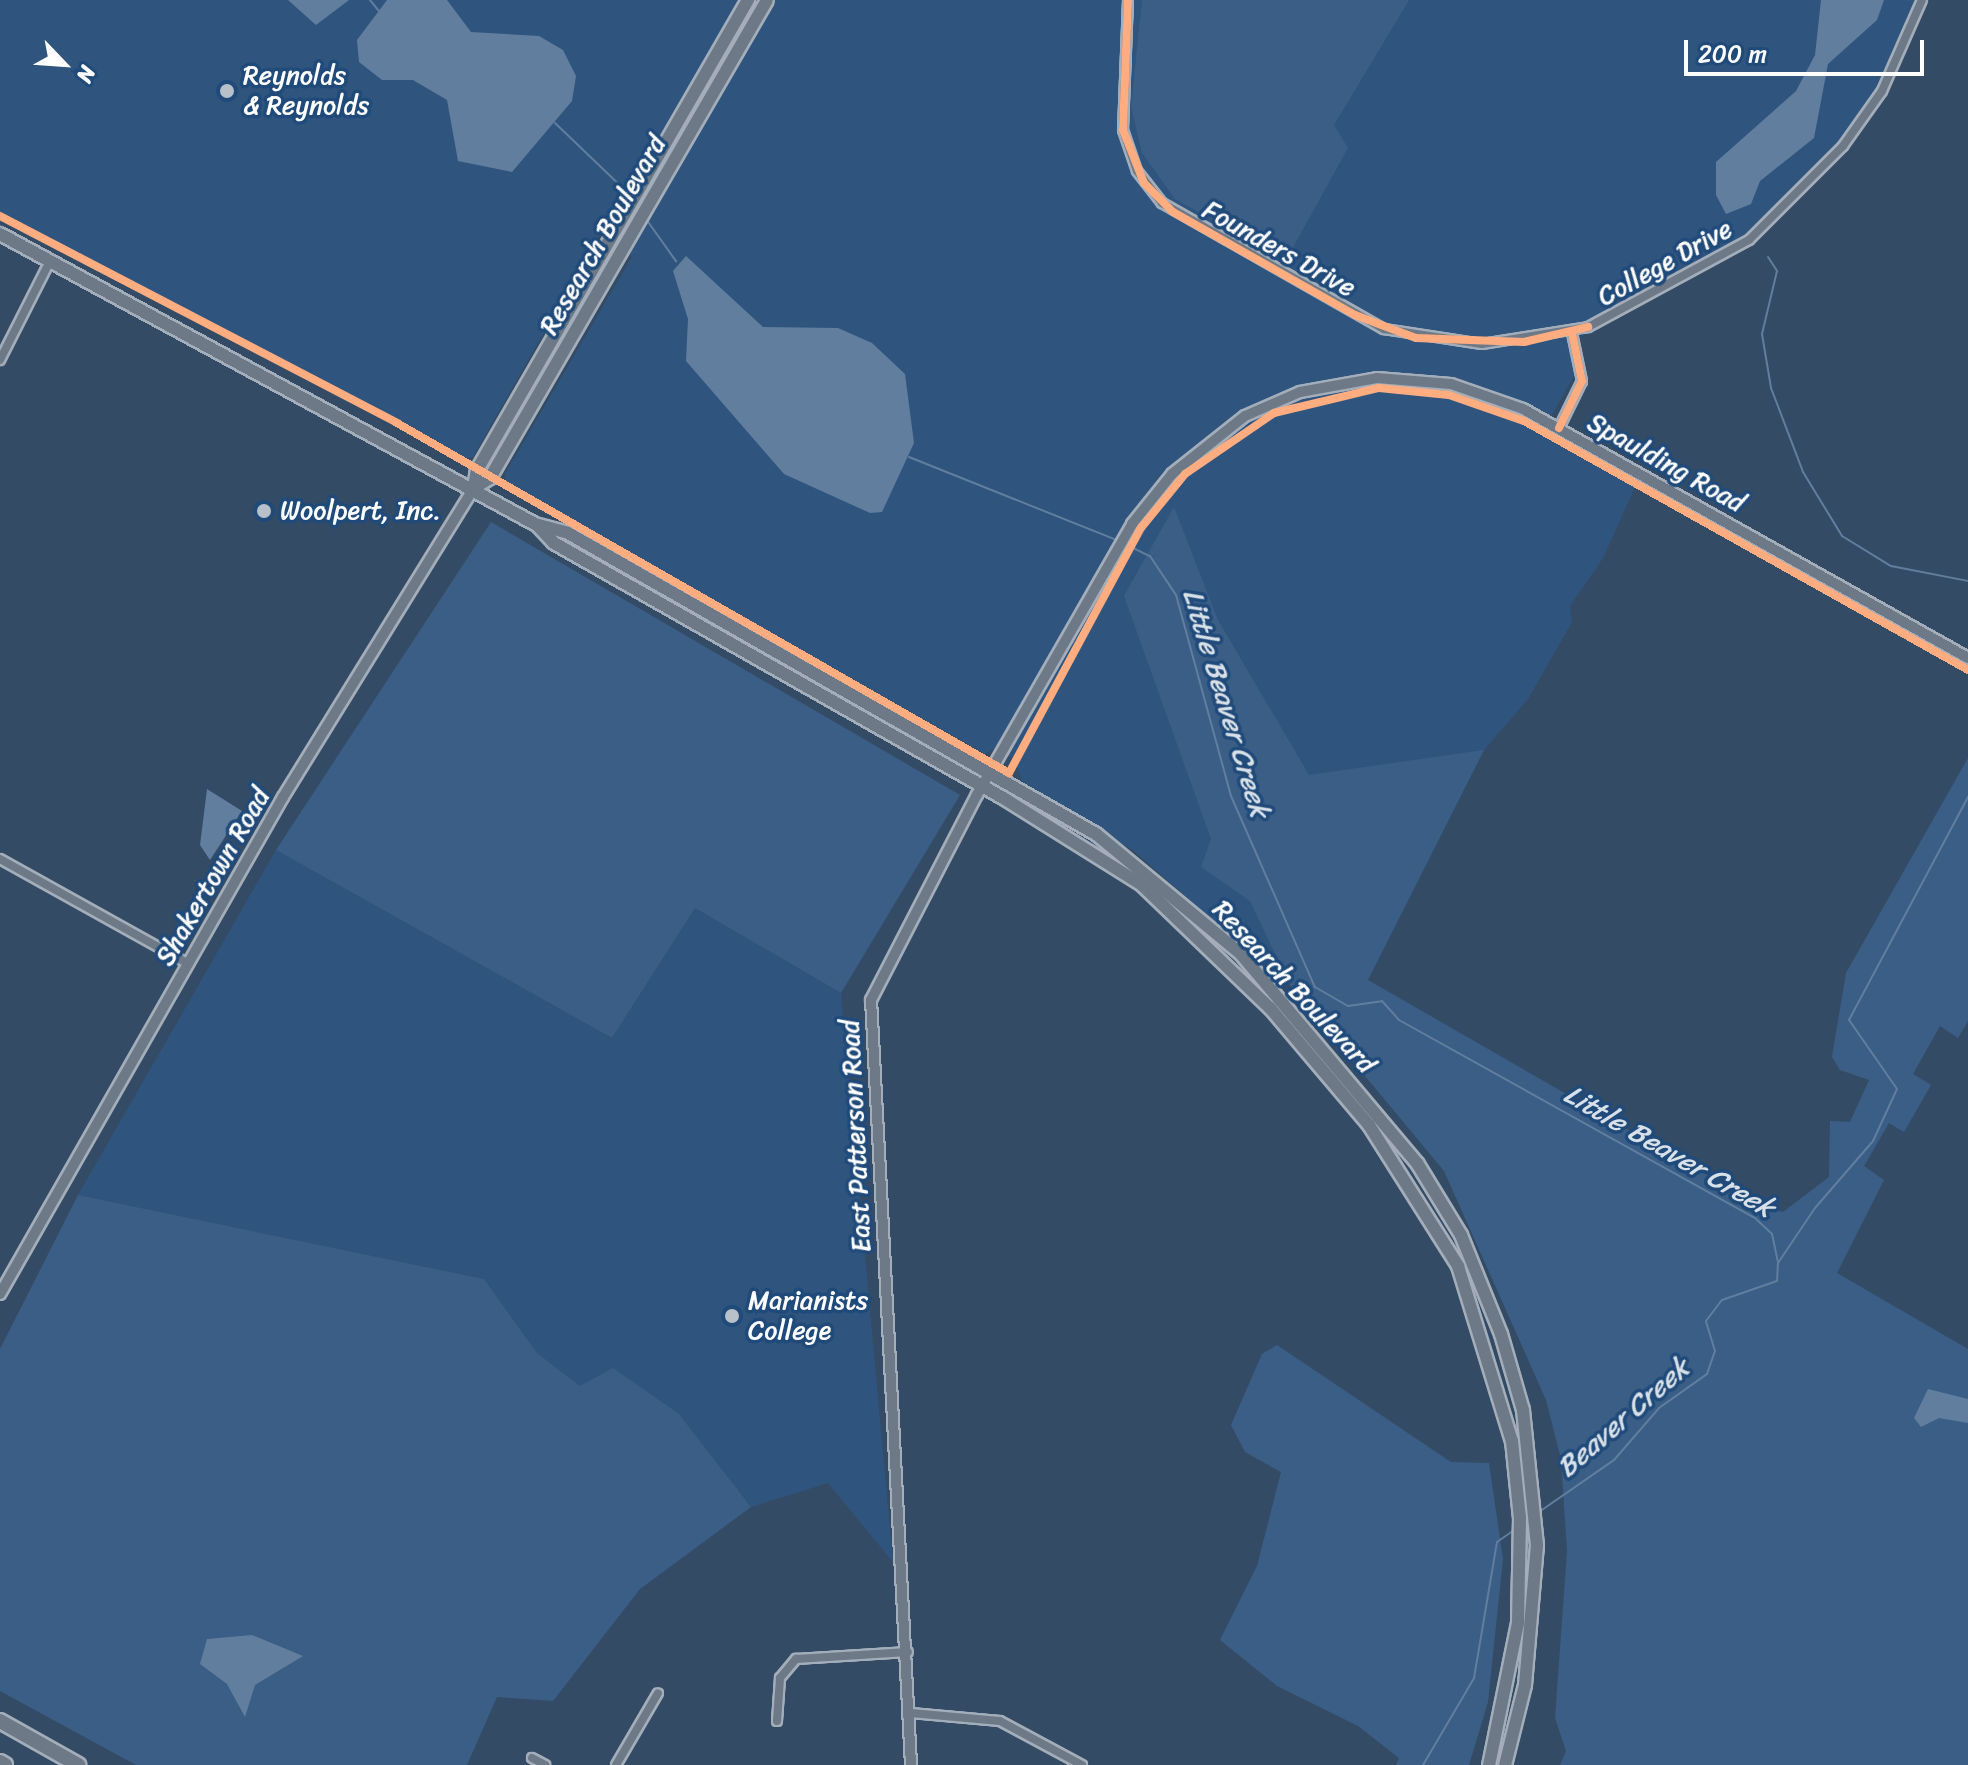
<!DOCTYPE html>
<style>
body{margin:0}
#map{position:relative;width:1968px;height:1765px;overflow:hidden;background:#344b65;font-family:Sriracha,sans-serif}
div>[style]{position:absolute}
.built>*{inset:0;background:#2f557f}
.green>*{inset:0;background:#3b5e86}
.water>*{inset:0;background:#617e9e}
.stream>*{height:2px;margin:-1px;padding:0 1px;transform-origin:1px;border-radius:1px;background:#617e9e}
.roads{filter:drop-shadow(2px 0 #a4aeba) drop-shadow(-2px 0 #a4aeba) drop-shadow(0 2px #a4aeba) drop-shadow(0 -2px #a4aeba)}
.minor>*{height:8px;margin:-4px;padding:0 4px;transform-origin:4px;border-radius:4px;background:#6d7986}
.tertiary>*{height:10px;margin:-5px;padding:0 5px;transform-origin:5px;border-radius:5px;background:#6d7986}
.secondary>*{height:12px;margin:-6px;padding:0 6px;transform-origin:6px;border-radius:6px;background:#6d7986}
.motorway>*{height:14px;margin:-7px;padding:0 7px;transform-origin:7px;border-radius:7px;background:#6d7986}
.cycleway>*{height:8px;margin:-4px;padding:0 4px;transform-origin:4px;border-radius:4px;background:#ffac80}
.dots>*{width:22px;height:22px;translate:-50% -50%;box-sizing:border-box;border:4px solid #1f4a7a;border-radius:50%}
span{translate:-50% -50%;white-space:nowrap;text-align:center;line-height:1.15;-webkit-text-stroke:7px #1f4a7a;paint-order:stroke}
.poi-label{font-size:26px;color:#fff}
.left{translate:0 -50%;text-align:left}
.street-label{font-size:26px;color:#fff}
.water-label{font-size:28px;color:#d8e0e8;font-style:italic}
.north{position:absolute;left:24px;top:24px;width:80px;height:80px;-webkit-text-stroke:6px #1f4a7a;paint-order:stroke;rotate:115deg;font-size:22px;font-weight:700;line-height:32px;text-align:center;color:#fff}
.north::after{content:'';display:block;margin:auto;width:28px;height:36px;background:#fff;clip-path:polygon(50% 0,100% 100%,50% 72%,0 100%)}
.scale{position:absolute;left:1684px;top:40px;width:240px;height:36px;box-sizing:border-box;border:4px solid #fff;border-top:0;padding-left:10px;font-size:24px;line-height:28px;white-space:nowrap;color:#fff;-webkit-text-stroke:6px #1f4a7a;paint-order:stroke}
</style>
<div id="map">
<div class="built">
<i style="clip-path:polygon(0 0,1922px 0,1900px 56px,1864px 115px,1825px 171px,1777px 219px,1714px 265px,1572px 334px,1581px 363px,1542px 433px,1635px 487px,1603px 558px,1570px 606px,1572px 622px,1528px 699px,1484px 750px,1367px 980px,1304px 975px,1234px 939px,1134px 851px,1022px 781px,1015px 760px,995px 748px,985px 754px,506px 483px,505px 474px,632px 257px,603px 229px,473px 457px,465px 458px,0 214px)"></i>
<i style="clip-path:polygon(276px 850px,612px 1038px,695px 908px,841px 993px,893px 1562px,828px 1483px,751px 1507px,679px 1414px,580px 1386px,537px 1353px,484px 1279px,78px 1195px)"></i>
</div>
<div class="green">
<i style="clip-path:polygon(1142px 0,1409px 0,1334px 125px,1348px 148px,1286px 260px,1175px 199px,1142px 153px,1131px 107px)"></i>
<i style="clip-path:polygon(1174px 507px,1218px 620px,1309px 775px,1484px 750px,1368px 980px,1763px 1207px,1783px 1212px,1829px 1177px,1830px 1121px,1850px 1122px,1869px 1080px,1840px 1070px,1832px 1057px,1846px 973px,1968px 758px,1968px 1021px,1958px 1038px,1940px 1026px,1913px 1074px,1931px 1085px,1904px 1132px,1889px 1123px,1864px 1166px,1884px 1180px,1837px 1273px,1968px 1349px,1968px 1765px,1560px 1765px,1566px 1751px,1555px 1718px,1567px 1551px,1561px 1459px,1546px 1400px,1444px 1171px,1291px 987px,1250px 901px,1201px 867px,1211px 839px,1124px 596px)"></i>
<i style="clip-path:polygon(491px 522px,960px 795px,841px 993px,695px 908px,612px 1038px,276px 850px)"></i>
<i style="clip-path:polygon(78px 1195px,484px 1279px,537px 1353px,580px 1386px,613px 1368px,679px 1414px,751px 1507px,640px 1589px,553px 1701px,497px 1697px,467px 1765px,136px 1765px,0 1691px,0 1349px)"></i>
<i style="clip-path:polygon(1277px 1345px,1451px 1462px,1489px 1463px,1503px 1559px,1488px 1702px,1469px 1765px,1396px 1765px,1399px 1758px,1358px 1726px,1277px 1686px,1220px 1640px,1257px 1566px,1281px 1472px,1245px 1452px,1231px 1425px,1262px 1354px)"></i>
</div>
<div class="water">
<i style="clip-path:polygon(288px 0,349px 0,316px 25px)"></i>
<i style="clip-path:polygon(387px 0,447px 0,471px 32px,539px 36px,563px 50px,576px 76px,572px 101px,512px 172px,458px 161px,447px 100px,413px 80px,382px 80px,359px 62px,357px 40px)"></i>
<i style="clip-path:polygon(1821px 0,1884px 0,1877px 20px,1828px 64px,1814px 138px,1760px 181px,1751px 204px,1726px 214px,1716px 195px,1716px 162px,1796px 91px,1815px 55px)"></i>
<i style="clip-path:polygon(686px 256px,763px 327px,838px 328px,872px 343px,905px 374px,914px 443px,882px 512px,870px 513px,784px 474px,686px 361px,688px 319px,673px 271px)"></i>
<i style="clip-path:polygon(207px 789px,242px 811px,210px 860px,200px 845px)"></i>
<i style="clip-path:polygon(1928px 1389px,1968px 1399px,1968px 1423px,1939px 1418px,1921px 1427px,1914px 1418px)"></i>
<i style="clip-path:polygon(252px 1635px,303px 1656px,255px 1685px,245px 1717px,227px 1684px,200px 1664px,207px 1639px)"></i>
</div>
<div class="stream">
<i style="left:370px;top:0;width:14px;rotate:51deg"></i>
<i style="left:555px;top:123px;width:103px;rotate:43.8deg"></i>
<i style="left:646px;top:219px;width:52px;rotate:54.5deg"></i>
<i style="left:1768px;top:257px;width:17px;rotate:57deg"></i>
<i style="left:1777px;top:271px;width:65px;rotate:103.4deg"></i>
<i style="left:1762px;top:334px;width:55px;rotate:80.5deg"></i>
<i style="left:1771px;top:388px;width:90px;rotate:69.1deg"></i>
<i style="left:1803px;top:472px;width:75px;rotate:58.6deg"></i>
<i style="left:1842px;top:536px;width:57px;rotate:31.5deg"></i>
<i style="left:1891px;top:566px;width:78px;rotate:11deg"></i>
<i style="left:909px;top:457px;width:226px;rotate:21.8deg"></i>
<i style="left:1125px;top:544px;width:28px;rotate:26deg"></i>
<i style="left:1150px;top:556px;width:47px;rotate:56.3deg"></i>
<i style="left:1176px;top:595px;width:208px;rotate:74.7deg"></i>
<i style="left:1231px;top:796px;width:209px;rotate:66.3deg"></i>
<i style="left:1315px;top:987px;width:38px;rotate:30deg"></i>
<i style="left:1348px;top:1006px;width:34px;rotate:-8deg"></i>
<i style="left:1382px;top:1001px;width:25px;rotate:48deg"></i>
<i style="left:1399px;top:1020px;width:407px;rotate:29.1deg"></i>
<i style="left:1755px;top:1218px;width:23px;rotate:43deg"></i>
<i style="left:1772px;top:1234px;width:30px;rotate:78deg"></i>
<i style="left:1539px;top:1512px;width:91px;rotate:-34.7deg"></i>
<i style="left:1614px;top:1460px;width:69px;rotate:-49.1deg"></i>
<i style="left:1659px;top:1408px;width:59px;rotate:-35.3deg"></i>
<i style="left:1707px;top:1374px;width:24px;rotate:-71deg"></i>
<i style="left:1715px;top:1351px;width:31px;rotate:-107deg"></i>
<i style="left:1706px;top:1321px;width:26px;rotate:-53deg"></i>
<i style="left:1722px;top:1300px;width:58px;rotate:-19.1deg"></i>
<i style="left:1777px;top:1281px;width:18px;rotate:-87deg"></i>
<i style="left:1778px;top:1263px;width:66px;rotate:-56.1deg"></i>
<i style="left:1815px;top:1208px;width:89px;rotate:-49.1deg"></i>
<i style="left:1873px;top:1141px;width:57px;rotate:-65.2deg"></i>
<i style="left:1897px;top:1089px;width:84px;rotate:-124.8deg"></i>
<i style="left:1849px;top:1020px;width:253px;rotate:-61.9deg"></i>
<i style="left:1423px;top:1765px;width:101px;rotate:-59.6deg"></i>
<i style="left:1474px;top:1678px;width:138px;rotate:-80.4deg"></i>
<i style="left:1497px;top:1542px;width:21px;rotate:-35deg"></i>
</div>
<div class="roads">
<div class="minor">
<i style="left:1128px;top:0;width:130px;rotate:92.2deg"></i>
<i style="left:1123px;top:130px;width:43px;rotate:71.1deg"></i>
<i style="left:1137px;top:171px;width:41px;rotate:52deg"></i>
<i style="left:1162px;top:203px;width:255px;rotate:29.6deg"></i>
<i style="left:1384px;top:329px;width:99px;rotate:8.7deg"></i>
<i style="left:1482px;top:344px;width:107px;rotate:-9.1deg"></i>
<i style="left:1588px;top:327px;width:183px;rotate:-28.4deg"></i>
<i style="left:1749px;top:240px;width:133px;rotate:-45deg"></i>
<i style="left:1843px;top:146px;width:67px;rotate:-54.7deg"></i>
<i style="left:1882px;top:91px;width:99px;rotate:-66.3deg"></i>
<i style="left:0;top:360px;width:111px;rotate:-63.2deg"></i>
<i style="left:1559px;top:428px;width:52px;rotate:-63.9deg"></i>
<i style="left:1582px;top:381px;width:49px;rotate:-101.8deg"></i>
<i style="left:0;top:859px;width:216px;rotate:29.1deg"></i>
<i style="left:911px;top:1713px;width:89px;rotate:5.1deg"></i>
<i style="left:1000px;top:1721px;width:93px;rotate:28.2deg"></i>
<i style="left:777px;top:1721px;width:43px;rotate:-86deg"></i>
<i style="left:780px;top:1678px;width:25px;rotate:-50deg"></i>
<i style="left:796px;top:1659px;width:112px;rotate:-3.6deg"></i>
<i style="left:532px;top:1758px;width:15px;rotate:28deg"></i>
<i style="left:616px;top:1765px;width:83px;rotate:-59.7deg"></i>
</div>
<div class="tertiary">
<i style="left:0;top:1294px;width:572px;rotate:-60.34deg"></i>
<i style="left:283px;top:797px;width:363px;rotate:-58.3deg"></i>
<i style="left:911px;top:1765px;width:766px;rotate:-92.99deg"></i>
<i style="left:871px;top:1000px;width:231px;rotate:-62.7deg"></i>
<i style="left:977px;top:795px;width:312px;rotate:-60.2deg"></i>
<i style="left:1132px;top:524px;width:64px;rotate:-51.3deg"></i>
<i style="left:1172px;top:474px;width:93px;rotate:-38.5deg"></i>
<i style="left:1245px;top:416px;width:60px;rotate:-23.6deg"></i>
<i style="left:1300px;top:392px;width:78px;rotate:-10.3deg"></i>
<i style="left:1377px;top:378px;width:74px;rotate:4.6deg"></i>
<i style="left:1451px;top:384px;width:76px;rotate:19.1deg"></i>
<i style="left:1523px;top:409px;width:510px;rotate:29.23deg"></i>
</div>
<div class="secondary">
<i style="left:0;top:234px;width:609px;rotate:28.46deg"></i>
<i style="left:535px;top:524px;width:34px;rotate:15deg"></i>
<i style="left:568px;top:533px;width:608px;rotate:29.69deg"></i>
<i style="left:1096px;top:834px;width:187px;rotate:39.6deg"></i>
<i style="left:1240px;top:953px;width:275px;rotate:49.9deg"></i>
<i style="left:1417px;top:1163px;width:84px;rotate:58.6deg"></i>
<i style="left:1461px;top:1235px;width:107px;rotate:68deg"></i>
<i style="left:1501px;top:1334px;width:79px;rotate:73.9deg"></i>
<i style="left:1523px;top:1410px;width:136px;rotate:84.1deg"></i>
<i style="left:1537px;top:1545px;width:141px;rotate:94.9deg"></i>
<i style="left:1525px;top:1685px;width:82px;rotate:104deg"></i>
<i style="left:474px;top:488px;width:19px;rotate:-32deg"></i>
<i style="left:490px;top:478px;width:552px;rotate:-59.91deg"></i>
<i style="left:474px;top:488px;width:18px;rotate:-81deg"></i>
<i style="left:477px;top:470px;width:543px;rotate:-60.03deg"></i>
<i style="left:538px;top:526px;width:23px;rotate:47deg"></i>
<i style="left:554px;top:543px;width:519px;rotate:29.58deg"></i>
<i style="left:1005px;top:799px;width:162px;rotate:32.1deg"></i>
<i style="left:1142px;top:885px;width:178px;rotate:43.9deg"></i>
<i style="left:1270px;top:1008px;width:153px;rotate:49.8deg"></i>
<i style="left:1369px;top:1125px;width:167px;rotate:57.7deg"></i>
<i style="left:1458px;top:1266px;width:183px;rotate:72.9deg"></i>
<i style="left:1512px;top:1441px;width:77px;rotate:84.1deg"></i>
<i style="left:1520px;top:1518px;width:105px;rotate:91.1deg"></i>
<i style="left:1518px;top:1623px;width:145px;rotate:101.5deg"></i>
</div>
<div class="motorway">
<i style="left:0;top:1721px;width:90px;rotate:29.4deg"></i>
<i style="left:0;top:1762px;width:6px;rotate:31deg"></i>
</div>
</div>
<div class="cycleway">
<i style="left:1128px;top:0;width:130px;rotate:92.2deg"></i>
<i style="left:1123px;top:130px;width:57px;rotate:68.4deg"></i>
<i style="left:1144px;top:183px;width:41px;rotate:45deg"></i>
<i style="left:1173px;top:212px;width:209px;rotate:29.5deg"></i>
<i style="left:1355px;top:315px;width:65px;rotate:20.7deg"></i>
<i style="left:1416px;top:338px;width:108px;rotate:2.1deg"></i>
<i style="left:1524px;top:342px;width:66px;rotate:-13.2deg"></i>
<i style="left:0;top:216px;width:448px;rotate:27.5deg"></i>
<i style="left:397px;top:423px;width:705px;rotate:29.77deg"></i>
<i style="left:1009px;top:773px;width:278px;rotate:-61.7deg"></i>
<i style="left:1141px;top:528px;width:70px;rotate:-50.8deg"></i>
<i style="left:1185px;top:474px;width:108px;rotate:-34.4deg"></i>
<i style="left:1274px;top:413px;width:108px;rotate:-13.4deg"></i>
<i style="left:1379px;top:388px;width:70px;rotate:5.7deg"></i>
<i style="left:1449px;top:395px;width:79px;rotate:19.1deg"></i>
<i style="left:1524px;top:421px;width:509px;rotate:29.28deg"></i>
<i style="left:1559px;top:428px;width:52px;rotate:-63.9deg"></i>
<i style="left:1582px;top:381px;width:49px;rotate:-101.8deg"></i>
</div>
<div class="dots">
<i style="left:227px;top:91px;background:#b8c0c9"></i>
<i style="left:264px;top:511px;background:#b8c0c9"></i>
<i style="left:732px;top:1316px;background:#b8c0c9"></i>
</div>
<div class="poi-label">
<span class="left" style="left:243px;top:91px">Reynolds<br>&amp; Reynolds</span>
<span class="left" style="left:280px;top:511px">Woolpert, Inc.</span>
<span class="left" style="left:748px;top:1316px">Marianists<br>College</span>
</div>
<div class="street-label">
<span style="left:603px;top:235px;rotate:-60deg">Research Boulevard</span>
<span style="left:1279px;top:249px;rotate:29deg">Founders Drive</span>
<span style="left:1665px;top:263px;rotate:-29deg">College Drive</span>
<span style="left:1666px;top:463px;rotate:29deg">Spaulding Road</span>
<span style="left:213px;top:877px;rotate:-60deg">Shakertown Road</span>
<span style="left:1294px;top:987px;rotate:47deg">Research Boulevard</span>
<span style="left:856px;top:1136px;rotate:-93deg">East Patterson Road</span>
</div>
<div class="water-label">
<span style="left:1226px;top:703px;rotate:73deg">Little Beaver Creek</span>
<span style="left:1669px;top:1151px;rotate:30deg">Little Beaver Creek</span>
<span style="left:1623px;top:1418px;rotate:-41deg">Beaver Creek</span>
</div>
<div class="north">N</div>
<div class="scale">200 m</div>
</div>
